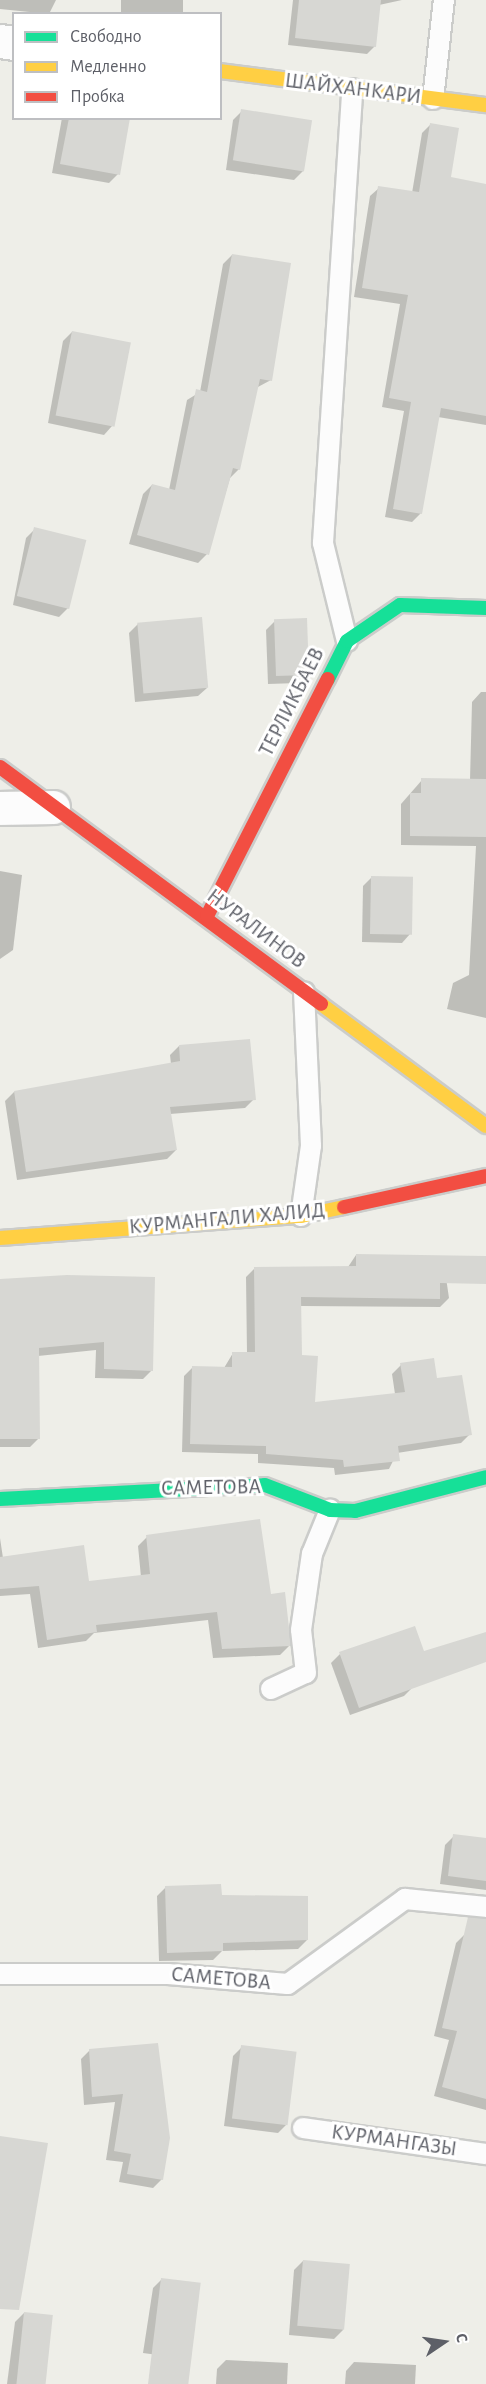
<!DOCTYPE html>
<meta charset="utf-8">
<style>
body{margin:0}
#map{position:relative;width:486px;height:2384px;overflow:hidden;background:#eeeee8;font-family:"Alegreya Sans",sans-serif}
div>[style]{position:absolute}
.shadow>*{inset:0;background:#0003;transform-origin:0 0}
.building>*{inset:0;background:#d7d7d3;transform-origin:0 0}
.roads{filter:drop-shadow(2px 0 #cbccca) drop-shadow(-2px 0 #cbccca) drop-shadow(0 2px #cbccca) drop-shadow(0 -2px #cbccca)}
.lane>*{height:20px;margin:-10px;padding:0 10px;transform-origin:10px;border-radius:10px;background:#fcfcfc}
.street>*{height:33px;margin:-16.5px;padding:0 16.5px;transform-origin:16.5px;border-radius:16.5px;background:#fcfcfc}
.fast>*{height:14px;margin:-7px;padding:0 7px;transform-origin:7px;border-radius:7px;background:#16e098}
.slow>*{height:14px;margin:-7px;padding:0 7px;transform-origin:7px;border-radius:7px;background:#ffcf43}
.jam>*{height:14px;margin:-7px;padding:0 7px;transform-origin:7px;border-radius:7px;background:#f24e42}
span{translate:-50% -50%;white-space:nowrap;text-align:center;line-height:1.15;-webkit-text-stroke:6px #fff;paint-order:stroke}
.street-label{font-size:21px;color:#5d5f67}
.legend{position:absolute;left:12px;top:12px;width:210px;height:108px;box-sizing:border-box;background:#fff;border:2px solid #bebfc2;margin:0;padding:8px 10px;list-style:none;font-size:18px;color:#5d5f67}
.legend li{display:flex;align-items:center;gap:12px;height:30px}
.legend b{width:30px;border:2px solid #bebfc2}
.north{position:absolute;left:414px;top:2312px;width:60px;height:60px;-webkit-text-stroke:4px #fff;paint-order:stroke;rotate:77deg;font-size:16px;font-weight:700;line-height:24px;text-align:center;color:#5d5f67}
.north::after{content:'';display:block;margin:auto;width:21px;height:27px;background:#5d5f67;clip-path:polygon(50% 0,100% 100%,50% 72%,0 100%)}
</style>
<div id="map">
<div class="shadow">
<i style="clip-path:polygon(0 0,56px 0,49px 14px,0 9px)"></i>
<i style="left:121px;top:0;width:62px;height:14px"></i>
<i style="clip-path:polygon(293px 0,402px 0,379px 5px,375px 46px,367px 54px,288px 45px)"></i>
<i style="clip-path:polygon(242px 111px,303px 171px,294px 180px,226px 170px,233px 120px)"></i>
<i style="clip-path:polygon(62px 118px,128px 118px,118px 174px,109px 183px,52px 173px)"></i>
<i style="clip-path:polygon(430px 125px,450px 178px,486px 185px,486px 425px,438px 417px,421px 513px,412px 522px,385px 517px,404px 411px,382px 407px,400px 304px,354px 297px,370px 196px,379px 188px,412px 193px,422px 133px)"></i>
<i style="clip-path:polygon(232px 255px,271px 380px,256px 388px,239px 469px,230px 478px,207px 554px,198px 563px,129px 544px,143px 494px,152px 485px,169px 490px,187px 400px,200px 392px,223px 264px)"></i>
<i style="clip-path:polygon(72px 332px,112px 426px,104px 435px,48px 423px,63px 341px)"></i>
<i style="clip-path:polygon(35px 529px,68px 608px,59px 617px,13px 605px,26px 538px)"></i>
<i style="clip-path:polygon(275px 621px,307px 674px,298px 683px,268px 684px,266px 630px)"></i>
<i style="clip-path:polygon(138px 624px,207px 688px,198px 696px,135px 702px,129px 633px)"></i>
<i style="clip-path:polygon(481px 692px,486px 692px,486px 1018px,447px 1009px,453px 983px,469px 975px,476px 846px,401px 845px,401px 804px,422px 780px,470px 780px,472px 702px)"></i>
<i style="clip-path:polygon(0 871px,22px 875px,13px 950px,0 959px)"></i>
<i style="clip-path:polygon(372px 877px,410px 934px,402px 943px,362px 942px,363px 886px)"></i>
<i style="clip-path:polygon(179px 1046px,254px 1099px,245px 1108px,170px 1114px,176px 1150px,167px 1159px,17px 1180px,5px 1101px,14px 1092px,171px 1064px,170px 1055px)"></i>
<i style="clip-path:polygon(356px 1255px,443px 1257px,449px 1298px,440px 1307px,300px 1306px,300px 1356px,313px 1403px,395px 1394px,392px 1374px,401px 1365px,436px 1380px,470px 1434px,461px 1443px,397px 1453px,389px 1469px,335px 1475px,334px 1468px,258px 1463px,258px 1454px,182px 1452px,184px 1376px,193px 1367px,224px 1368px,233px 1353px,247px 1354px,246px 1277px,255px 1268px,348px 1267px)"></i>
<i style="clip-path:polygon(67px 1276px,152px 1370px,143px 1379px,95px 1378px,96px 1350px,38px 1356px,39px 1438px,30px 1447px,0 1447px,0 1281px)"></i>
<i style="clip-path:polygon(147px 1537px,269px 1596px,289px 1646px,280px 1655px,213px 1658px,208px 1620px,94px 1633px,86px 1641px,38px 1648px,30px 1594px,0 1596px,0 1538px,3px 1558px,88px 1583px,141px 1577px,138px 1546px)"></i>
<i style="clip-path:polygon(340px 1654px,413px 1687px,404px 1696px,350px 1715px,331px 1663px)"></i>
<i style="clip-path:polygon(454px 1836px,486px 1840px,486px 1890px,440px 1884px,445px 1845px)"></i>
<i style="clip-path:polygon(166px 1887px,220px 1897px,307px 1940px,298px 1949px,222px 1951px,213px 1960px,159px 1961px,157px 1896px)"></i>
<i style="clip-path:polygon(465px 1934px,486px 1939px,486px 2110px,434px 2096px,449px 2040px,434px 2036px,456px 1943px)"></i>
<i style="clip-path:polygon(157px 2045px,162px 2179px,153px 2188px,119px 2182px,123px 2162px,106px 2160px,115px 2102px,84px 2105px,81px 2059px,90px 2050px)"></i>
<i style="clip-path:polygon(242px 2047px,287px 2124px,278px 2133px,224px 2126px,233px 2056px)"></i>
<i style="clip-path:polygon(303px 2261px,343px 2330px,334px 2339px,289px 2335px,294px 2270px)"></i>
<i style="clip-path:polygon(162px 2279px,180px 2358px,143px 2353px,153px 2288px)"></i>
<i style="clip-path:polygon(24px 2313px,43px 2384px,7px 2384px,15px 2322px)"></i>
<i style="clip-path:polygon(226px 2360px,288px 2363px,287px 2384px,216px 2384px,217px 2369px)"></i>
<i style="clip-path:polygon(354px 2362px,416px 2365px,415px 2384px,345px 2384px,346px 2371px)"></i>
</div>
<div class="building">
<i style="clip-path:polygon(299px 0,381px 0,376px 47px,295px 38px)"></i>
<i style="left:241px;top:109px;width:72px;height:52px;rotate:9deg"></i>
<i style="clip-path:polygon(69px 118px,130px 118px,120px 175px,60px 164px)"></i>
<i style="clip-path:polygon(430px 123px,459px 128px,451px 177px,486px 184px,486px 416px,441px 408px,422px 514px,393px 509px,411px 402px,389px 398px,408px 295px,362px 288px,378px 186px,419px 192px)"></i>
<i style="clip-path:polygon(232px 254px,291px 263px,272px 381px,260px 379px,240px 470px,233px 468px,209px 555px,137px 535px,152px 484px,175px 490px,196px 389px,207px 392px)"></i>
<i style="left:72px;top:331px;width:60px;height:86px;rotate:11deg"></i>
<i style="left:34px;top:527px;width:54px;height:71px;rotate:14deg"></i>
<i style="left:202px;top:617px;width:71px;height:65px;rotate:85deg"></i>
<i style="left:307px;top:618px;width:57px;height:33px;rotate:88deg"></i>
<i style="clip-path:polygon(421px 778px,486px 779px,486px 837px,410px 836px,410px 793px,421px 793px)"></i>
<i style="left:371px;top:876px;width:42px;height:58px;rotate:1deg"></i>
<i style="clip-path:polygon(250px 1039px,256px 1100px,170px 1107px,177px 1150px,26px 1172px,14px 1091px,180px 1061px,179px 1045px)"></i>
<i style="clip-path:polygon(356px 1254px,486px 1256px,486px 1284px,440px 1283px,440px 1299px,301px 1297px,302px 1355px,318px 1356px,315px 1402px,405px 1392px,400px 1363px,434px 1358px,437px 1378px,462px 1375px,472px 1435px,398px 1446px,400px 1461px,344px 1467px,343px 1460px,266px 1454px,266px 1446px,190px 1444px,192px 1366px,232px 1367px,232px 1352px,255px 1352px,254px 1267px,356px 1266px)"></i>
<i style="clip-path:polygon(67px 1275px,155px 1277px,153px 1371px,104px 1369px,104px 1342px,39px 1348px,40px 1439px,0 1439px,0 1279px)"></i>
<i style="clip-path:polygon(260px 1519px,271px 1594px,285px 1592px,291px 1646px,222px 1649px,217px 1612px,96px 1625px,97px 1632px,47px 1640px,39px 1586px,0 1589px,0 1557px,84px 1545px,89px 1581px,150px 1574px,146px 1535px)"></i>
<i style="clip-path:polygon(415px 1626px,424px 1651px,486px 1632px,486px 1662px,359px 1708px,339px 1652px)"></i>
<i style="clip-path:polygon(453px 1834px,486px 1838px,486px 1881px,448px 1876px)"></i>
<i style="clip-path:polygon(221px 1884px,222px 1895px,308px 1896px,308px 1940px,223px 1943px,223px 1951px,167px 1953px,165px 1886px)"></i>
<i style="clip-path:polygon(468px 1917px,486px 1919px,486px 2099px,442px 2087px,457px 2031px,442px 2028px)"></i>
<i style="clip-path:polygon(158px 2043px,170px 2138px,163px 2180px,127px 2174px,131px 2154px,114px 2151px,123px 2094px,92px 2097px,89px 2049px)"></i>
<i style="left:241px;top:2045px;width:56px;height:74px;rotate:7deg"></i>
<i style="clip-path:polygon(0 2136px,48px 2143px,19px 2310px,0 2309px)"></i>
<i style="left:303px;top:2260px;width:47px;height:66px;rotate:5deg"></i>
<i style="left:161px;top:2278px;width:40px;height:107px;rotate:7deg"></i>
<i style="left:24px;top:2312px;width:29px;height:73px;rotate:6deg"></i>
</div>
<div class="roads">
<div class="lane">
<i style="left:433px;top:99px;width:100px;rotate:-83.7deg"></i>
<i style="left:347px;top:641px;width:101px;rotate:-103.8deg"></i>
<i style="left:323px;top:543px;width:455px;rotate:-86.3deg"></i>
<i style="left:301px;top:1216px;width:71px;rotate:-81.9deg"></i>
<i style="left:311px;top:1146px;width:154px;rotate:-92.6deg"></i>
<i style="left:271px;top:1689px;width:38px;rotate:-25deg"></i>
<i style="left:306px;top:1673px;width:43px;rotate:-96.6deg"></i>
<i style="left:301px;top:1630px;width:77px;rotate:-81.8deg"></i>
<i style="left:312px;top:1554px;width:48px;rotate:-67.8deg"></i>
<i style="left:0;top:1974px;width:168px"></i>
<i style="left:168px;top:1974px;width:120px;rotate:4.8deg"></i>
<i style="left:288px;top:1984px;width:145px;rotate:-36deg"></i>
<i style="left:405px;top:1899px;width:81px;rotate:5.6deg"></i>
<i style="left:303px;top:2128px;width:185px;rotate:8.1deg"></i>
</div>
<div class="street">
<i style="left:0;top:41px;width:14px;rotate:8deg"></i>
<i style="left:0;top:808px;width:53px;rotate:-1.1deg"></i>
</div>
<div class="fast">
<i style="left:328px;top:679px;width:42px;rotate:-63.4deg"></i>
<i style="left:347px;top:641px;width:64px;rotate:-34.2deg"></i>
<i style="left:400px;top:605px;width:86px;rotate:2deg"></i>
<i style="left:0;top:1499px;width:265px;rotate:-3deg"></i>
<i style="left:265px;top:1485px;width:70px;rotate:21deg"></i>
<i style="left:330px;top:1510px;width:25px;rotate:2deg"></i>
<i style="left:355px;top:1511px;width:135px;rotate:-14.5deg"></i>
</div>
<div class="slow">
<i style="left:220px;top:71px;width:268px;rotate:7.3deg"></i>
<i style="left:321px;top:1004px;width:205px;rotate:36.5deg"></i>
<i style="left:0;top:1238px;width:302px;rotate:-4.2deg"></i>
<i style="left:301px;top:1216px;width:44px;rotate:-11.8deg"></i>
</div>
<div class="jam">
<i style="left:0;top:767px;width:399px;rotate:36.4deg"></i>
<i style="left:207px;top:916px;width:266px;rotate:-63deg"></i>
<i style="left:344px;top:1207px;width:145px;rotate:-12.3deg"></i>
</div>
</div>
<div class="street-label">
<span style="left:353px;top:89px;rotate:7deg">ШАЙХАНКАРИ</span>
<span style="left:292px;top:702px;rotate:-63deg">ТЕРЛИКБАЕВ</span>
<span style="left:256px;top:929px;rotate:37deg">НУРАЛИНОВ</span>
<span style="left:227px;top:1219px;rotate:-5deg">КУРМАНГАЛИ ХАЛИД</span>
<span style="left:211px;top:1488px;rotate:-1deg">САМЕТОВА</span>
<span style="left:221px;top:1979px;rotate:5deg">САМЕТОВА</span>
<span style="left:394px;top:2141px;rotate:8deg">КУРМАНГАЗЫ</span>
</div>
<ul class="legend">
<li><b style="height:8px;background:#16e098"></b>Свободно</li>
<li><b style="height:8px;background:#ffcf43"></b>Медленно</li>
<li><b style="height:8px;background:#f24e42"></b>Пробка</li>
</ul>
<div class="north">С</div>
</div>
